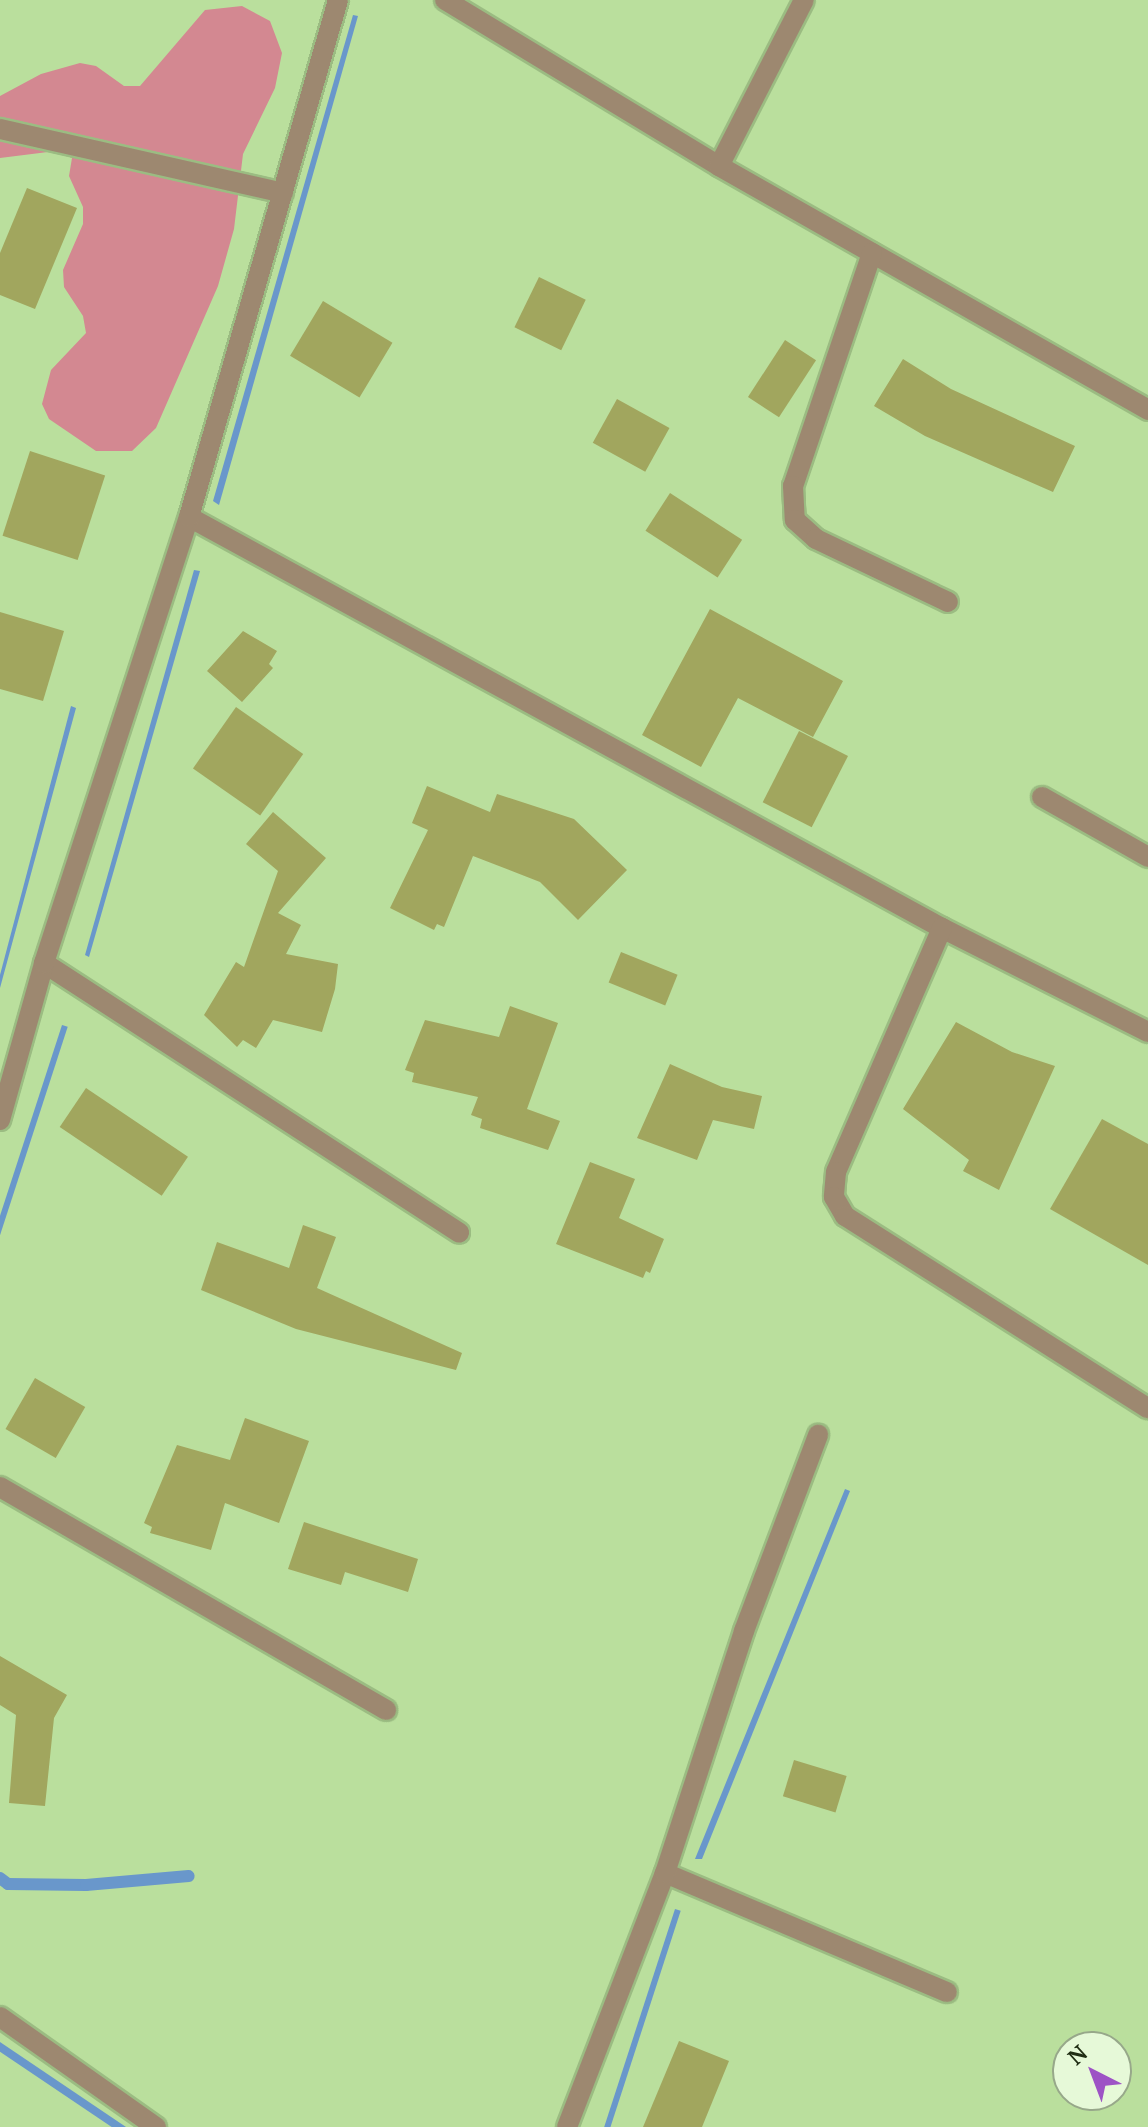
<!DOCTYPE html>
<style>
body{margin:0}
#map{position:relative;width:1148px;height:2127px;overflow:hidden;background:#badf9d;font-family:"PT Serif",serif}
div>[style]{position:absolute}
.forest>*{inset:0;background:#d38891}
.water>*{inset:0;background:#6997cb;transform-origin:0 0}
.stream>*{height:12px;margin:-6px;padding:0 6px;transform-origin:6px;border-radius:6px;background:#6997cb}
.building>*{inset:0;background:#a1a65e;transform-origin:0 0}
.roads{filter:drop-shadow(2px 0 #9bbc82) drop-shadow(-2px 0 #9bbc82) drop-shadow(0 2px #9bbc82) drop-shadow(0 -2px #9bbc82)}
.service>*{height:20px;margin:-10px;padding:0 10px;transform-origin:10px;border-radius:10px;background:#9d8870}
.minor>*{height:20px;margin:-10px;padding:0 10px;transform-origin:10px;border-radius:10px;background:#9d8870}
span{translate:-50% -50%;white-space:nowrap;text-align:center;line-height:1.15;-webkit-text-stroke:7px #e6f9d8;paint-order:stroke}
.north{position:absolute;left:1052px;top:2031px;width:80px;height:80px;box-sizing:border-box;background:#e6f9d8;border:2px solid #97a88a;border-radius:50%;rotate:318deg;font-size:22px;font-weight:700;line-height:32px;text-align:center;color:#202e14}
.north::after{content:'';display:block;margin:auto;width:28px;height:36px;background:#9d53c5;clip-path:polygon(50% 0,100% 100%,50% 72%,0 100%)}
</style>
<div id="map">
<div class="forest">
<i style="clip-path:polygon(242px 6px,270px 21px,282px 53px,275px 88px,243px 154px,234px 229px,218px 286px,156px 428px,132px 451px,96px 451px,49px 419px,42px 404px,51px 370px,86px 333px,83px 316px,64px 287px,63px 270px,83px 224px,83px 207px,69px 176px,72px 158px,56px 151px,0 158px,0 96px,41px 74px,80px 63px,96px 66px,124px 86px,140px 86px,205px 10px)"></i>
</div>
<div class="water">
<i style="clip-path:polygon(353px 15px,358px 16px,219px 505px,213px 501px)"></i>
<i style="clip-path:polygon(194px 570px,200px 571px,89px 957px,85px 955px)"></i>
<i style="clip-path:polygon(71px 706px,76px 708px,0 988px,0 975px)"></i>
<i style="left:62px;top:1025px;width:6px;height:224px;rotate:18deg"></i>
<i style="clip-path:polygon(845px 1489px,850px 1491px,702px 1859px,695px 1859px)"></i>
<i style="left:675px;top:1909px;width:6px;height:235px;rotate:18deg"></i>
<i style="left:0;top:2042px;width:152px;height:8px;rotate:34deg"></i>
</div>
<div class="stream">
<i style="left:0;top:1878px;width:10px;rotate:37deg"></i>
<i style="left:8px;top:1884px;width:78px;rotate:0.7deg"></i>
<i style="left:86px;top:1885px;width:103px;rotate:-5deg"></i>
</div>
<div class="building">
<i style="clip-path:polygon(27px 188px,77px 208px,35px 309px,0 295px,0 253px)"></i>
<i style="left:539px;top:277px;width:52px;height:56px;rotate:26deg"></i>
<i style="left:323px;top:301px;width:81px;height:64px;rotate:31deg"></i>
<i style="left:785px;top:340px;width:37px;height:68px;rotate:33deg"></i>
<i style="clip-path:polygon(903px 359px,951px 389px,1075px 446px,1053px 492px,925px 436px,874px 406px)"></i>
<i style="left:617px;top:399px;width:60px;height:50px;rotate:29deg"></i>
<i style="left:30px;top:451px;width:79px;height:89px;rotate:18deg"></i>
<i style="left:670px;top:493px;width:86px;height:45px;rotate:33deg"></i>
<i style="clip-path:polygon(710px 609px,843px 681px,813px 737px,738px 698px,701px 767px,642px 735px)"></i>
<i style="clip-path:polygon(0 612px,64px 631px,43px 701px,0 689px)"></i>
<i style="clip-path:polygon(243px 631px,277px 651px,269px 664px,273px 668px,242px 702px,207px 671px)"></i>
<i style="left:236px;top:707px;width:82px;height:75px;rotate:35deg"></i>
<i style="left:799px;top:731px;width:55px;height:80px;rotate:27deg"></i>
<i style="clip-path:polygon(427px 786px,490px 812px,497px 794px,574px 819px,627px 870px,578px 920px,540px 882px,473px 856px,444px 927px,437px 924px,434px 930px,390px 908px,428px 830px,412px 823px)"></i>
<i style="clip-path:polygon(273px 812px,326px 858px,278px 913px,301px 925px,286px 954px,338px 964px,335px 989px,322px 1032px,273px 1020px,256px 1048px,243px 1040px,237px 1047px,204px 1015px,236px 962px,244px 967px,278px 871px,246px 844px)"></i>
<i style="left:621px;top:952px;width:61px;height:33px;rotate:22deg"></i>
<i style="clip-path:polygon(510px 1006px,558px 1023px,527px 1109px,560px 1121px,548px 1150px,480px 1128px,482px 1119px,471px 1115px,478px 1097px,412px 1082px,414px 1073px,405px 1070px,425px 1020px,499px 1037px)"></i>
<i style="clip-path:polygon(956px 1022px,1012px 1052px,1055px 1066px,999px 1190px,963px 1171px,969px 1160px,903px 1109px)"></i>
<i style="clip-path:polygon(670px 1064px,722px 1087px,762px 1096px,754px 1129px,713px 1120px,697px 1160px,637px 1138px)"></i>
<i style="left:86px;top:1088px;width:123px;height:47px;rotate:34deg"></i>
<i style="clip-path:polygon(1102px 1119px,1148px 1144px,1148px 1265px,1050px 1209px)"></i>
<i style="clip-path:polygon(590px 1162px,635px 1179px,619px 1218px,664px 1239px,650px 1273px,646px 1271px,643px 1278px,556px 1244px)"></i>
<i style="clip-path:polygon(303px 1225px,336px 1237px,317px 1288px,462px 1353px,456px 1370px,296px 1329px,201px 1290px,217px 1242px,289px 1268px)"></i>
<i style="left:35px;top:1378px;width:58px;height:59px;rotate:30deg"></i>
<i style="clip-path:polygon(245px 1418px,309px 1441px,279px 1523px,225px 1503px,211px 1550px,150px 1533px,152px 1527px,144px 1523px,177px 1445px,230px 1460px)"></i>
<i style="clip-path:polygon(304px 1522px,418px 1559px,408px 1592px,345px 1572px,341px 1585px,288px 1569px)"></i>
<i style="clip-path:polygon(0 1656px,67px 1695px,54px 1718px,45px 1806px,9px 1803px,16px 1715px,0 1705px)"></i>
<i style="left:794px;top:1760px;width:55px;height:38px;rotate:17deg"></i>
<i style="clip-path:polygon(679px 2041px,729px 2061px,702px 2127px,643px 2127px)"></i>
</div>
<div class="roads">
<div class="service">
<i style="left:0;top:129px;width:290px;rotate:12.7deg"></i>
<i style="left:1042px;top:797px;width:122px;rotate:29.5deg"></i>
<i style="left:0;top:2017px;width:191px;rotate:35.2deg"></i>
</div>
<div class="minor">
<i style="left:445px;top:0;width:320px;rotate:31.2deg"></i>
<i style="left:719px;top:166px;width:494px;rotate:29.6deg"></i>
<i style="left:719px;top:166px;width:186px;rotate:-62.9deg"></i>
<i style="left:872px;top:253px;width:246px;rotate:108.7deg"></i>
<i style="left:793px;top:486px;width:34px;rotate:87deg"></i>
<i style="left:795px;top:520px;width:28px;rotate:42deg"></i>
<i style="left:816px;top:539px;width:146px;rotate:25.5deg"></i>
<i style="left:189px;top:517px;width:858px;rotate:28.63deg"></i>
<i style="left:942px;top:928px;width:231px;rotate:26.8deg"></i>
<i style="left:942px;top:928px;width:266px;rotate:113.5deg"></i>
<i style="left:836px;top:1172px;width:25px;rotate:95deg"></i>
<i style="left:834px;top:1197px;width:22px;rotate:60deg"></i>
<i style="left:845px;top:1216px;width:359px;rotate:32.4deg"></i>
<i style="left:44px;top:963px;width:495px;rotate:33deg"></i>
<i style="left:0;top:1120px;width:163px;rotate:-74.3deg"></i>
<i style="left:44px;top:963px;width:469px;rotate:-72deg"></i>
<i style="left:189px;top:517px;width:538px;rotate:-73.92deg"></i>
<i style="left:0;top:1487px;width:446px;rotate:30deg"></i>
<i style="left:665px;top:1873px;width:306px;rotate:22.9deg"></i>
<i style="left:567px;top:2127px;width:272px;rotate:-68.9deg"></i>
<i style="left:665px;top:1873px;width:255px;rotate:-71.9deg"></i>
<i style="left:744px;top:1631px;width:210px;rotate:-69.3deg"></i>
</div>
</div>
<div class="north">N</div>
</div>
